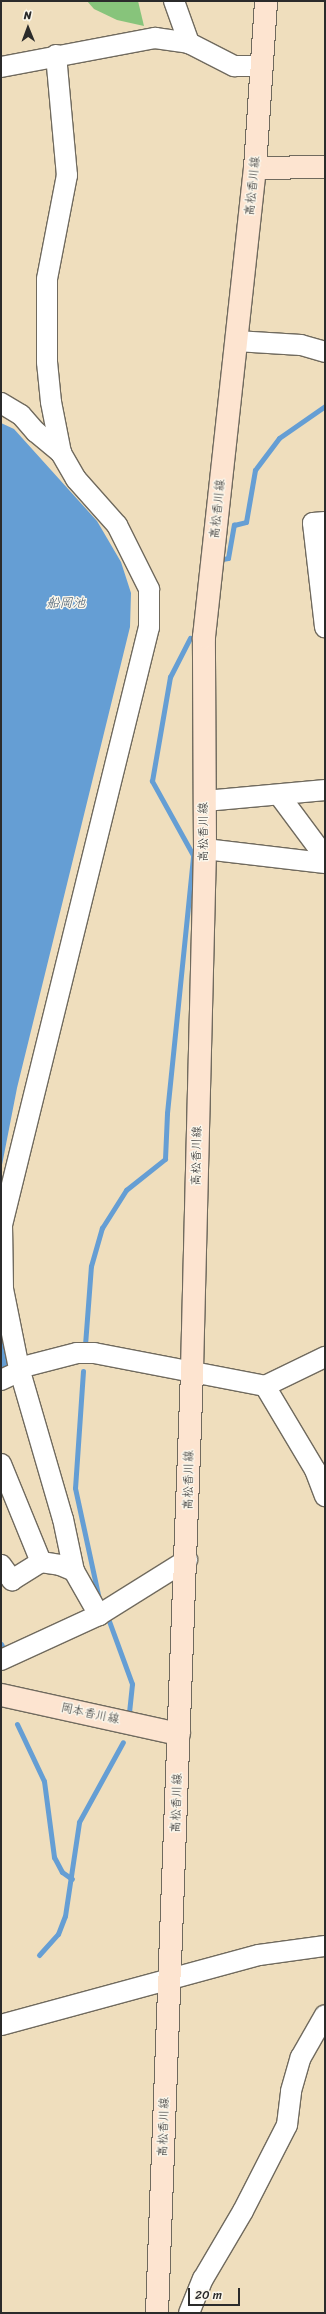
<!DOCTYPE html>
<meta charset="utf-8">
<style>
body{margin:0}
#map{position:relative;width:326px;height:2314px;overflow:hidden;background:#efdebd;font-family:Sriracha,"Klee One",sans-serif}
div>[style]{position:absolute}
.green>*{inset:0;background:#87c47b}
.water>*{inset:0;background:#659ed4}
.stream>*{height:5px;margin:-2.5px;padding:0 2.5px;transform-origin:2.5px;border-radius:2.5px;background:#659ed4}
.roads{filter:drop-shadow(1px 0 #706a5e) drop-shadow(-1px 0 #706a5e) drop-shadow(0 1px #706a5e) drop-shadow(0 -1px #706a5e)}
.minor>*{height:20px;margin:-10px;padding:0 10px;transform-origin:10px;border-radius:10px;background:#fff}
.secondary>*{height:22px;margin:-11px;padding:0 11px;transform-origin:11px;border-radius:11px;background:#fde4d0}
span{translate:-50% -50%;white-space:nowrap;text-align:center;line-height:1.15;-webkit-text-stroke:3px #fbf7ec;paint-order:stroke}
.street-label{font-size:12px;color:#2b2b2b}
.water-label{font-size:13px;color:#42596f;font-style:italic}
.frame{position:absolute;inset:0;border:2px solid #2b2b2b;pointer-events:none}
.north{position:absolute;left:8px;top:8px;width:40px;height:40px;-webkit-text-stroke:3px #fbf7ec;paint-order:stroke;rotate:359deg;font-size:11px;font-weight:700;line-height:16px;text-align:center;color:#2b2b2b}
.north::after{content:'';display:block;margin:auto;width:14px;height:18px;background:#2b2b2b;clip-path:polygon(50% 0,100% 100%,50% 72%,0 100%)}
.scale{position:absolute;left:188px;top:2288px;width:52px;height:18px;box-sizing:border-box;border:2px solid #2b2b2b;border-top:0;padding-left:5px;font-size:12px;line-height:14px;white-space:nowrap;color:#2b2b2b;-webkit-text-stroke:3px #fbf7ec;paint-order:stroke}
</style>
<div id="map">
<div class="green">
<i style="clip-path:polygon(87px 1px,138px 1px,144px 26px,117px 20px,94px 9px)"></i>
</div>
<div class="water">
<i style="clip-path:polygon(1px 423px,14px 429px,97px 521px,121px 562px,131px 593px,130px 627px,17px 1088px,1px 1170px)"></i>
<i style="clip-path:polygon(1px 1318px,14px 1369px,1px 1373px)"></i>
</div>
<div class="stream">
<i style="left:217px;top:560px;width:11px;rotate:-10deg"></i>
<i style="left:228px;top:558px;width:34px;rotate:-80deg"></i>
<i style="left:234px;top:525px;width:12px;rotate:-14deg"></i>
<i style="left:246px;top:522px;width:53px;rotate:-80.2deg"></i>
<i style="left:255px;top:470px;width:40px;rotate:-53deg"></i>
<i style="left:279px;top:438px;width:56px;rotate:-34.8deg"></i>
<i style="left:85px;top:1345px;width:79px;rotate:-85.7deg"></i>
<i style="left:91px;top:1266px;width:40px;rotate:-74deg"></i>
<i style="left:102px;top:1228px;width:45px;rotate:-57.7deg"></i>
<i style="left:126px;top:1190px;width:50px;rotate:-38.5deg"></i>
<i style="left:165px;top:1159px;width:46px;rotate:-87.5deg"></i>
<i style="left:167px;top:1113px;width:259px;rotate:-84.2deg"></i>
<i style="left:193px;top:855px;width:85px;rotate:-119deg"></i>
<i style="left:152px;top:781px;width:106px;rotate:-80.2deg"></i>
<i style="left:170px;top:677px;width:44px;rotate:-62.9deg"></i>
<i style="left:83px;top:1371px;width:117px;rotate:93.9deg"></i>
<i style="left:75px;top:1488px;width:114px;rotate:77.8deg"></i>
<i style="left:109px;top:1621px;width:67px;rotate:69.9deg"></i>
<i style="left:132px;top:1684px;width:27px;rotate:96deg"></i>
<i style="left:1px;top:1644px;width:4px;rotate:63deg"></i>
<i style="left:17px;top:1724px;width:63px;rotate:64.7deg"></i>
<i style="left:44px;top:1781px;width:77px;rotate:82.5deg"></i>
<i style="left:54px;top:1857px;width:17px;rotate:62deg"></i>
<i style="left:62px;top:1872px;width:12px;rotate:35deg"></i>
<i style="left:39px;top:1955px;width:28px;rotate:-48deg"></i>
<i style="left:58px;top:1934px;width:19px;rotate:-69deg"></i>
<i style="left:65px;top:1916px;width:95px;rotate:-81.5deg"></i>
<i style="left:79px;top:1822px;width:91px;rotate:-61.2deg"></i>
</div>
<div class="roads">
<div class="minor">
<i style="left:174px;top:1px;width:45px;rotate:70.3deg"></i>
<i style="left:189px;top:43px;width:51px;rotate:27.1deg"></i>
<i style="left:234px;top:66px;width:29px"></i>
<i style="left:56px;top:55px;width:121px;rotate:84.8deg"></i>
<i style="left:67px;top:175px;width:106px;rotate:100.9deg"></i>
<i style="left:47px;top:279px;width:83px;rotate:90deg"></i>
<i style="left:47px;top:362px;width:40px;rotate:84.3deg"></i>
<i style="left:51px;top:402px;width:52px;rotate:78.9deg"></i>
<i style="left:61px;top:453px;width:30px;rotate:60deg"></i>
<i style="left:76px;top:479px;width:62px;rotate:48.3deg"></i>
<i style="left:117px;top:525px;width:72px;rotate:63.4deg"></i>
<i style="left:149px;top:589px;width:38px;rotate:90deg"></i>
<i style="left:149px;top:627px;width:616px;rotate:103.81deg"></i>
<i style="left:2px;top:1225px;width:64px;rotate:89.1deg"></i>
<i style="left:3px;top:1289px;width:81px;rotate:78.6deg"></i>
<i style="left:19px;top:1368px;width:157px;rotate:73.8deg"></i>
<i style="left:63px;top:1519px;width:53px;rotate:78.1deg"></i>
<i style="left:74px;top:1571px;width:51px;rotate:60.4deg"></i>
<i style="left:1px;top:67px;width:157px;rotate:-10.7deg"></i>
<i style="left:155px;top:38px;width:34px;rotate:8deg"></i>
<i style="left:236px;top:341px;width:65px;rotate:3.5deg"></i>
<i style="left:301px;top:345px;width:25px;rotate:16deg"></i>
<i style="left:1px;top:403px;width:23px;rotate:31deg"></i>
<i style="left:21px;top:415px;width:23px;rotate:49deg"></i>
<i style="left:36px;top:432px;width:33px;rotate:40deg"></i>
<i style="left:325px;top:522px;width:12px;rotate:175deg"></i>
<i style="left:313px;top:523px;width:105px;rotate:83.4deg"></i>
<i style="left:279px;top:795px;width:77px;rotate:53.4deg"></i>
<i style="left:205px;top:801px;width:121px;rotate:-5.2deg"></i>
<i style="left:205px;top:849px;width:121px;rotate:6.7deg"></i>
<i style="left:1px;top:1380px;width:19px;rotate:-25deg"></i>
<i style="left:18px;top:1372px;width:4px;rotate:-76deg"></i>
<i style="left:19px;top:1368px;width:60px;rotate:-14.5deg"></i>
<i style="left:77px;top:1353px;width:17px"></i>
<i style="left:94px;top:1353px;width:174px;rotate:10.9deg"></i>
<i style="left:265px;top:1386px;width:67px;rotate:-25.8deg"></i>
<i style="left:265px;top:1386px;width:98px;rotate:59.2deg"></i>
<i style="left:315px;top:1470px;width:28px;rotate:69deg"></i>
<i style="left:1px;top:1464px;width:106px;rotate:67.8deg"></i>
<i style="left:41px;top:1562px;width:19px;rotate:9deg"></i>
<i style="left:60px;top:1565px;width:15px;rotate:23deg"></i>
<i style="left:1px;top:1565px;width:19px;rotate:54deg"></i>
<i style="left:12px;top:1580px;width:34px;rotate:-32deg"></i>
<i style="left:1px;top:1660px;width:108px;rotate:-24.7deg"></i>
<i style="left:99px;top:1615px;width:104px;rotate:-32deg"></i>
<i style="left:1px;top:2025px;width:267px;rotate:-15.2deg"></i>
<i style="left:259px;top:1955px;width:67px;rotate:-7.8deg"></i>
<i style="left:189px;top:2313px;width:37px;rotate:-68deg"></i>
<i style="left:203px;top:2279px;width:79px;rotate:-59.5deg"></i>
<i style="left:243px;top:2211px;width:97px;rotate:-62.9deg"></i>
<i style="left:287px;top:2125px;width:34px;rotate:-83deg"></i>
<i style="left:291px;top:2091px;width:35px;rotate:-74deg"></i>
<i style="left:301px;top:2057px;width:48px;rotate:-60.3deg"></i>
</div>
<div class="secondary">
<i style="left:255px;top:168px;width:70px;rotate:-0.8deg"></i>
<i style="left:1px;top:1695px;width:182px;rotate:12.4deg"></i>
<i style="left:157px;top:2313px;width:944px;rotate:-87.87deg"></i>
<i style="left:192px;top:1370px;width:521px;rotate:-88.57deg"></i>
<i style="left:205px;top:849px;width:212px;rotate:-90.3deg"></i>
<i style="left:204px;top:637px;width:472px;rotate:-83.8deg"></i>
<i style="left:255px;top:168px;width:167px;rotate:-86.2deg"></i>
</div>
</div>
<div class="street-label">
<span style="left:253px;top:186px;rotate:-84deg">高松香川線</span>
<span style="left:218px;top:509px;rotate:-84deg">高松香川線</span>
<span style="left:204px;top:832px;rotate:-90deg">高松香川線</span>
<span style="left:197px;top:1156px;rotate:-89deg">高松香川線</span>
<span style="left:189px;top:1480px;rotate:-89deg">高松香川線</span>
<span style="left:90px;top:1714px;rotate:12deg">岡本香川線</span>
<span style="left:177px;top:1803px;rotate:-88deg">高松香川線</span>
<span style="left:164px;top:2127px;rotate:-88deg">高松香川線</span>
</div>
<div class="water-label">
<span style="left:66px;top:603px">船岡池</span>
</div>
<div class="frame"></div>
<div class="north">N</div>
<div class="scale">20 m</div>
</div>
